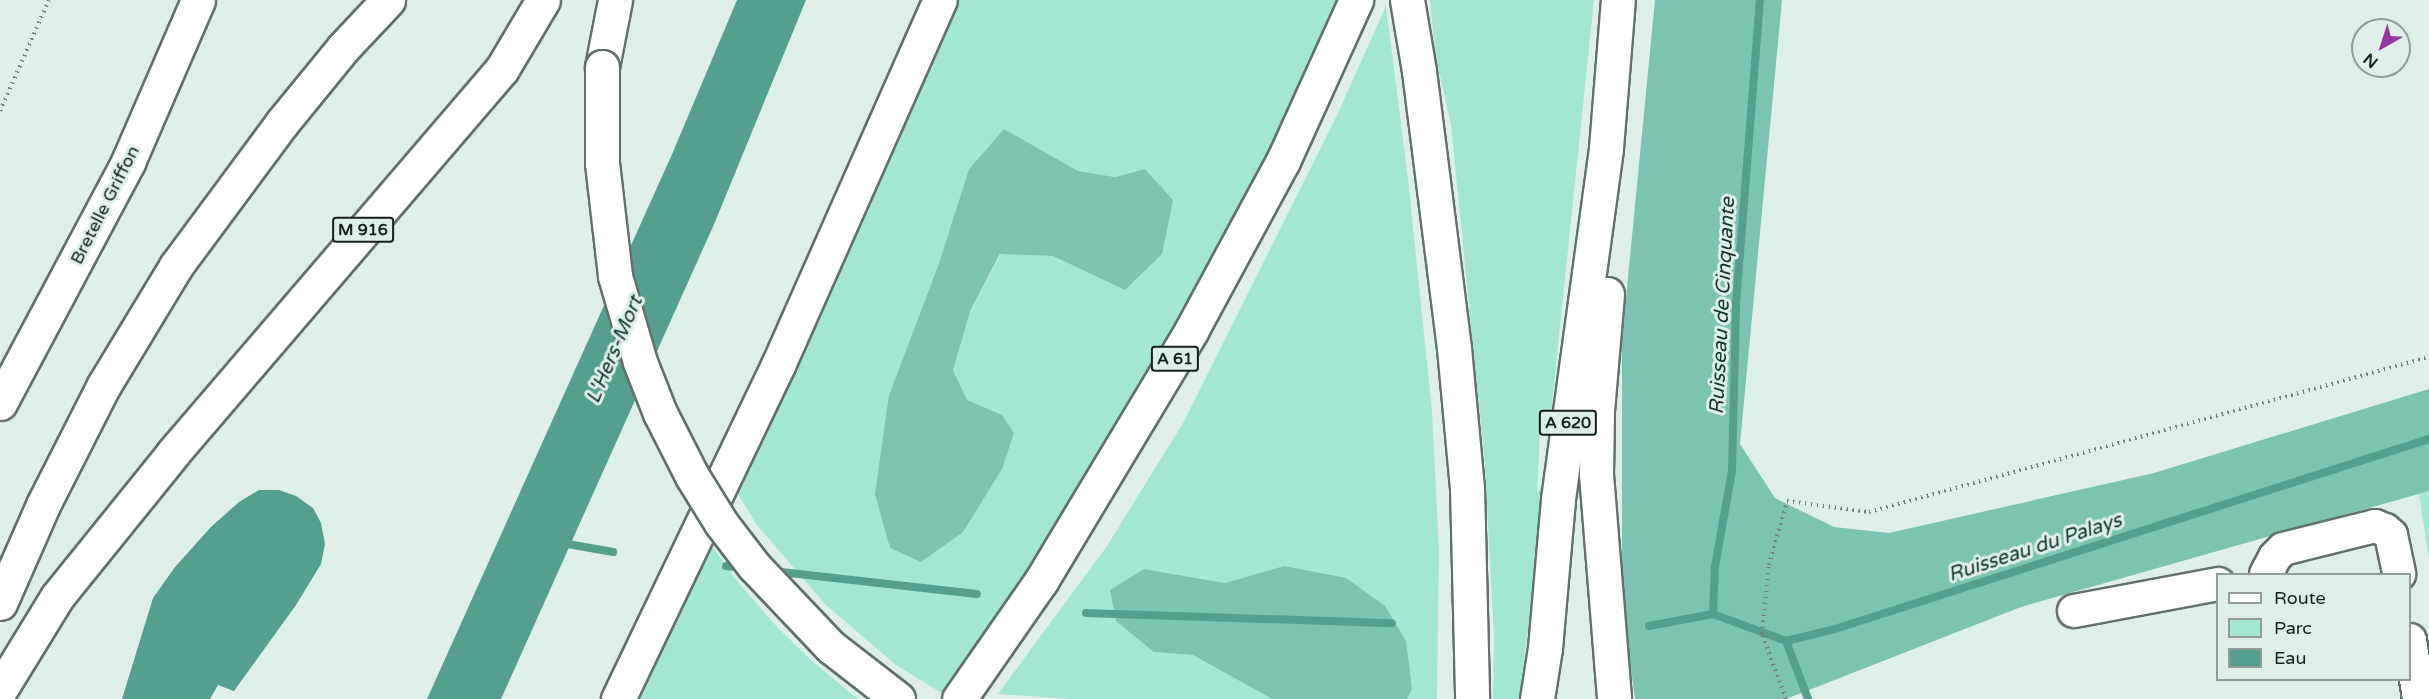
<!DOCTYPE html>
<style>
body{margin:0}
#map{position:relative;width:2429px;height:699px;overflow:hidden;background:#deefea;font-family:"Varela Round",sans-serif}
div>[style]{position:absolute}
.green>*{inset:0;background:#a3e6d4}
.forest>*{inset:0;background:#7cc3b1}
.water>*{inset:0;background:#569e8d}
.stream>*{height:8px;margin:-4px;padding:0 4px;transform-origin:4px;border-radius:4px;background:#569e8d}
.path>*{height:4px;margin-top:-2px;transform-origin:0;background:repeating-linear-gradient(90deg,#75807d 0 1.5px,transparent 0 6px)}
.roads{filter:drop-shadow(2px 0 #61706b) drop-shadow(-2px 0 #61706b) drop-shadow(0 2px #61706b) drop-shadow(0 -2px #61706b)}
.minor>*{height:32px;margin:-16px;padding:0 16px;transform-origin:16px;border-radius:16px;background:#fff}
.major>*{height:33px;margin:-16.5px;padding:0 16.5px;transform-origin:16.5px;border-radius:16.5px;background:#fff}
.highway>*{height:33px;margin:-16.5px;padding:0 16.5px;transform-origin:16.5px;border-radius:16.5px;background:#fff}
.bridges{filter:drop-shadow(2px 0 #61706b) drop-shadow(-2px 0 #61706b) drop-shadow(0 2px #61706b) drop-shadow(0 -2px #61706b)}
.highway-bridge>*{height:33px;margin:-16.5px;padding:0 16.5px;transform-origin:16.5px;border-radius:16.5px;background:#fff}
span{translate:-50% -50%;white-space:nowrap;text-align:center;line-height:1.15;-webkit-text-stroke:6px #deefea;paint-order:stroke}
.shield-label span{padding:2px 4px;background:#deefea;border:2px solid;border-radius:4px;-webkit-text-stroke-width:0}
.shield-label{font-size:16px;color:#191f1d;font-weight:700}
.street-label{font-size:18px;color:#191f1d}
.water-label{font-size:20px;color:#13362e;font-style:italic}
.legend{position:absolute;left:2216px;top:573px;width:195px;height:108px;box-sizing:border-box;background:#deefea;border:2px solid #8f9c98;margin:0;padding:8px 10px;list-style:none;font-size:18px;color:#191f1d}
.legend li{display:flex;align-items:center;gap:12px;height:30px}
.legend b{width:30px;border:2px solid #8f9c98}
.north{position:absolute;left:2351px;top:18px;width:60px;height:60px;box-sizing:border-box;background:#deefea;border:2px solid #8f9c98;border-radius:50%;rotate:219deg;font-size:16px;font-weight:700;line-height:24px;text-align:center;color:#191f1d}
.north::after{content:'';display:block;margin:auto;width:21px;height:27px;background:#9a379e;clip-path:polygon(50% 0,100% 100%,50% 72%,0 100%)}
</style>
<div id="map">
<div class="green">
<i style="clip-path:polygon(evenodd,957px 0,1343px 0,1302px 89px,1166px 352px,1048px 542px,945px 695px,896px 665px,825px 604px,757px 525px,736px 491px,882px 173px,957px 0,1004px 129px,1078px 171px,1115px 177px,1145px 169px,1173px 200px,1125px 290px,1053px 256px,1001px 254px,971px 309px,953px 370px,967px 400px,1002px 415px,889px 395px,938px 266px,969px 169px,1004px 129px)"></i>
<i style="clip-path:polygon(1430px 0,1594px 0,1550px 422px,1540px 430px,1537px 493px,1547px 481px,1519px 699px,1493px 699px,1494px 638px,1485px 464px,1451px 125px,1435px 53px)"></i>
<i style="clip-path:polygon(1386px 6px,1408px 179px,1432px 411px,1439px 551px,1437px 699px,1407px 699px,1412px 689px,1284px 566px,1225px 583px,1144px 569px,1154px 652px,1193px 655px,1272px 699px,1070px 699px,998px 694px,1107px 546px,1183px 423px,1338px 113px)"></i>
<i style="clip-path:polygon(2429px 491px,2429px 560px,2419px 494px)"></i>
<i style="clip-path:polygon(712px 546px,737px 581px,777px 627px,813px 662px,858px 699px,640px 699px)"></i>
</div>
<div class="forest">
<i style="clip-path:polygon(1655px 0,1782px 0,1740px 444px,1775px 498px,1834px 527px,1889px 533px,2154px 473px,2429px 389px,2429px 491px,2021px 607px,1786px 699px,1635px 699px,1622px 603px,1622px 339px)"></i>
<i style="clip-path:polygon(1004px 129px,1078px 171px,1115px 177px,1145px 169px,1173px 200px,1162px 254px,1125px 290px,1053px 256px,1000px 254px,971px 309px,953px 370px,967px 400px,1002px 415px,1014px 433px,1002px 469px,963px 532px,921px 562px,890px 548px,875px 494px,889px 395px,938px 266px,969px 169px)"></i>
<i style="clip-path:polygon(1284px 566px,1346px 578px,1385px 606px,1406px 641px,1412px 689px,1407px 699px,1272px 699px,1193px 655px,1154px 652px,1116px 621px,1110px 590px,1144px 569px,1225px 583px)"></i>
</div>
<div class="water">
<i style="clip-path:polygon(737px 0,806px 0,715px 222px,501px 699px,427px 699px,673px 152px)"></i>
<i style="clip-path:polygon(259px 490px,279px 490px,296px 496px,313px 508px,321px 523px,325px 544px,321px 564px,296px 605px,234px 691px,218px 685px,210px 699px,122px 699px,153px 598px,175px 567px,211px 527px,239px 502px)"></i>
</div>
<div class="stream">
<i style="left:562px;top:543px;width:52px;rotate:10deg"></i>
<i style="left:726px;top:566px;width:17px;rotate:7deg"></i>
<i style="left:772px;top:571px;width:206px;rotate:6.4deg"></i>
<i style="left:1086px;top:613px;width:306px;rotate:1.9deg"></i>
<i style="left:1713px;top:614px;width:47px;rotate:-87.6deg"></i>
<i style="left:1715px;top:567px;width:97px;rotate:-80deg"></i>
<i style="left:1732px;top:471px;width:167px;rotate:-88.6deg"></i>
<i style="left:1736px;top:304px;width:305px;rotate:-85.5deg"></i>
<i style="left:1649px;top:626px;width:65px;rotate:-10.6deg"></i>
<i style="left:1713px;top:614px;width:78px;rotate:20.3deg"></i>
<i style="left:1786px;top:641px;width:50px;rotate:-13.8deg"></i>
<i style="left:1835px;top:629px;width:624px;rotate:-17.74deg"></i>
<i style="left:1786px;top:641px;width:62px;rotate:69.2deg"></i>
</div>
<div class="path">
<i style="left:0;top:111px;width:121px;rotate:-66.2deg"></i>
<i style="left:1786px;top:699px;width:69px;rotate:-110.3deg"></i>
<i style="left:1762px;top:634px;width:69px;rotate:-84.2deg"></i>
<i style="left:1769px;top:565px;width:66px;rotate:-74.3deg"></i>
<i style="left:1787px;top:501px;width:83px;rotate:7.6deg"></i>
<i style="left:1869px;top:512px;width:581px;rotate:-15.47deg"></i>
</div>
<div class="roads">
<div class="minor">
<i style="left:2266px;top:574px;width:19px;rotate:-62deg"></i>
<i style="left:2275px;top:557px;width:11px;rotate:-45deg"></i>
<i style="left:2283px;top:549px;width:95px;rotate:-14deg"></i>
<i style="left:2375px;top:526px;width:11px;rotate:22deg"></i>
<i style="left:2385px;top:530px;width:8px;rotate:40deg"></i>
<i style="left:2391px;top:535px;width:40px;rotate:78deg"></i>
<i style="left:2074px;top:611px;width:147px;rotate:-10.6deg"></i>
<i style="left:2410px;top:640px;width:60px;rotate:81.3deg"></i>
</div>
<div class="major">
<i style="left:0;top:403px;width:273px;rotate:-62deg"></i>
<i style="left:128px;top:162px;width:176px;rotate:-66.6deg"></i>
</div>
<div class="highway">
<i style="left:1407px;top:0;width:72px;rotate:80.4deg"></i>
<i style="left:1419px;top:71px;width:279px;rotate:82.8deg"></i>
<i style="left:1454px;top:348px;width:141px;rotate:84.7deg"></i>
<i style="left:1467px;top:488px;width:211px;rotate:88.6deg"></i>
<i style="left:602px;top:67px;width:68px;rotate:-79deg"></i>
<i style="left:1607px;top:294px;width:117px;rotate:94.9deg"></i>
<i style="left:1597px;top:411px;width:63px;rotate:90.9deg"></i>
<i style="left:1596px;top:474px;width:226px;rotate:85.4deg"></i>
<i style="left:0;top:603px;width:107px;rotate:-66.3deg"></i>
<i style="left:43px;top:505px;width:135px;rotate:-63.1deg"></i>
<i style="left:104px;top:385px;width:139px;rotate:-58.8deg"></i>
<i style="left:176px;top:266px;width:177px;rotate:-53.5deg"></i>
<i style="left:281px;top:124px;width:98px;rotate:-50.8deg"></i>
<i style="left:343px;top:48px;width:66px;rotate:-46.8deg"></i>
<i style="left:0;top:690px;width:109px;rotate:-58.5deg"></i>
<i style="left:57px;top:597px;width:185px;rotate:-51.1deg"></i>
<i style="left:173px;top:453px;width:506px;rotate:-49.41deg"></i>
<i style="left:502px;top:69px;width:80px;rotate:-59.3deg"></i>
<i style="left:618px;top:699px;width:370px;rotate:-64.4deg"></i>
<i style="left:778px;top:365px;width:399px;rotate:-66.1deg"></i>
<i style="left:959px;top:699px;width:144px;rotate:-55.2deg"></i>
<i style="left:1041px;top:581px;width:292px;rotate:-59deg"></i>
<i style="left:1191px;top:331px;width:193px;rotate:-61.6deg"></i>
<i style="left:1283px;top:161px;width:177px;rotate:-65.6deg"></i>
<i style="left:1537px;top:699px;width:52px;rotate:-81.1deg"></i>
<i style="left:1545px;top:648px;width:150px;rotate:-85deg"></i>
<i style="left:1558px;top:499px;width:354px;rotate:-82.2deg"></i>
<i style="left:1606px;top:148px;width:148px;rotate:-85.4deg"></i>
</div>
</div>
<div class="bridges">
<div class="highway-bridge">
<i style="left:602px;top:67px;width:96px;rotate:90deg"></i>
<i style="left:602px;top:163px;width:114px;rotate:83.4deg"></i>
<i style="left:615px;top:276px;width:90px;rotate:73.8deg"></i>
<i style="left:640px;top:362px;width:55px;rotate:68.6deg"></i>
<i style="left:660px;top:413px;width:71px;rotate:63.1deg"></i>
<i style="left:692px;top:476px;width:55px;rotate:58.3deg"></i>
<i style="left:721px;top:523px;width:54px;rotate:52.5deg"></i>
<i style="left:754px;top:566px;width:112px;rotate:46.5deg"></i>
<i style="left:831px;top:647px;width:85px;rotate:37.8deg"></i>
</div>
</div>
<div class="shield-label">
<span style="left:363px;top:230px">M 916</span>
<span style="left:1175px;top:359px">A 61</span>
<span style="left:1568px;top:423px">A 620</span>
</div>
<div class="street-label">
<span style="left:105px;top:205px;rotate:-63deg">Bretelle Griffon</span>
</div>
<div class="water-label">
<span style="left:1723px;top:306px;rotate:-87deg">Ruisseau de Cinquante</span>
<span style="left:615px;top:350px;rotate:-67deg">L'Hers-Mort</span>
<span style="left:2035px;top:548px;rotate:-18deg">Ruisseau du Palays</span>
</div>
<ul class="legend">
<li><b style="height:8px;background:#fff"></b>Route</li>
<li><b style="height:16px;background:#a3e6d4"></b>Parc</li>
<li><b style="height:16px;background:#569e8d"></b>Eau</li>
</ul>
<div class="north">N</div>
</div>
